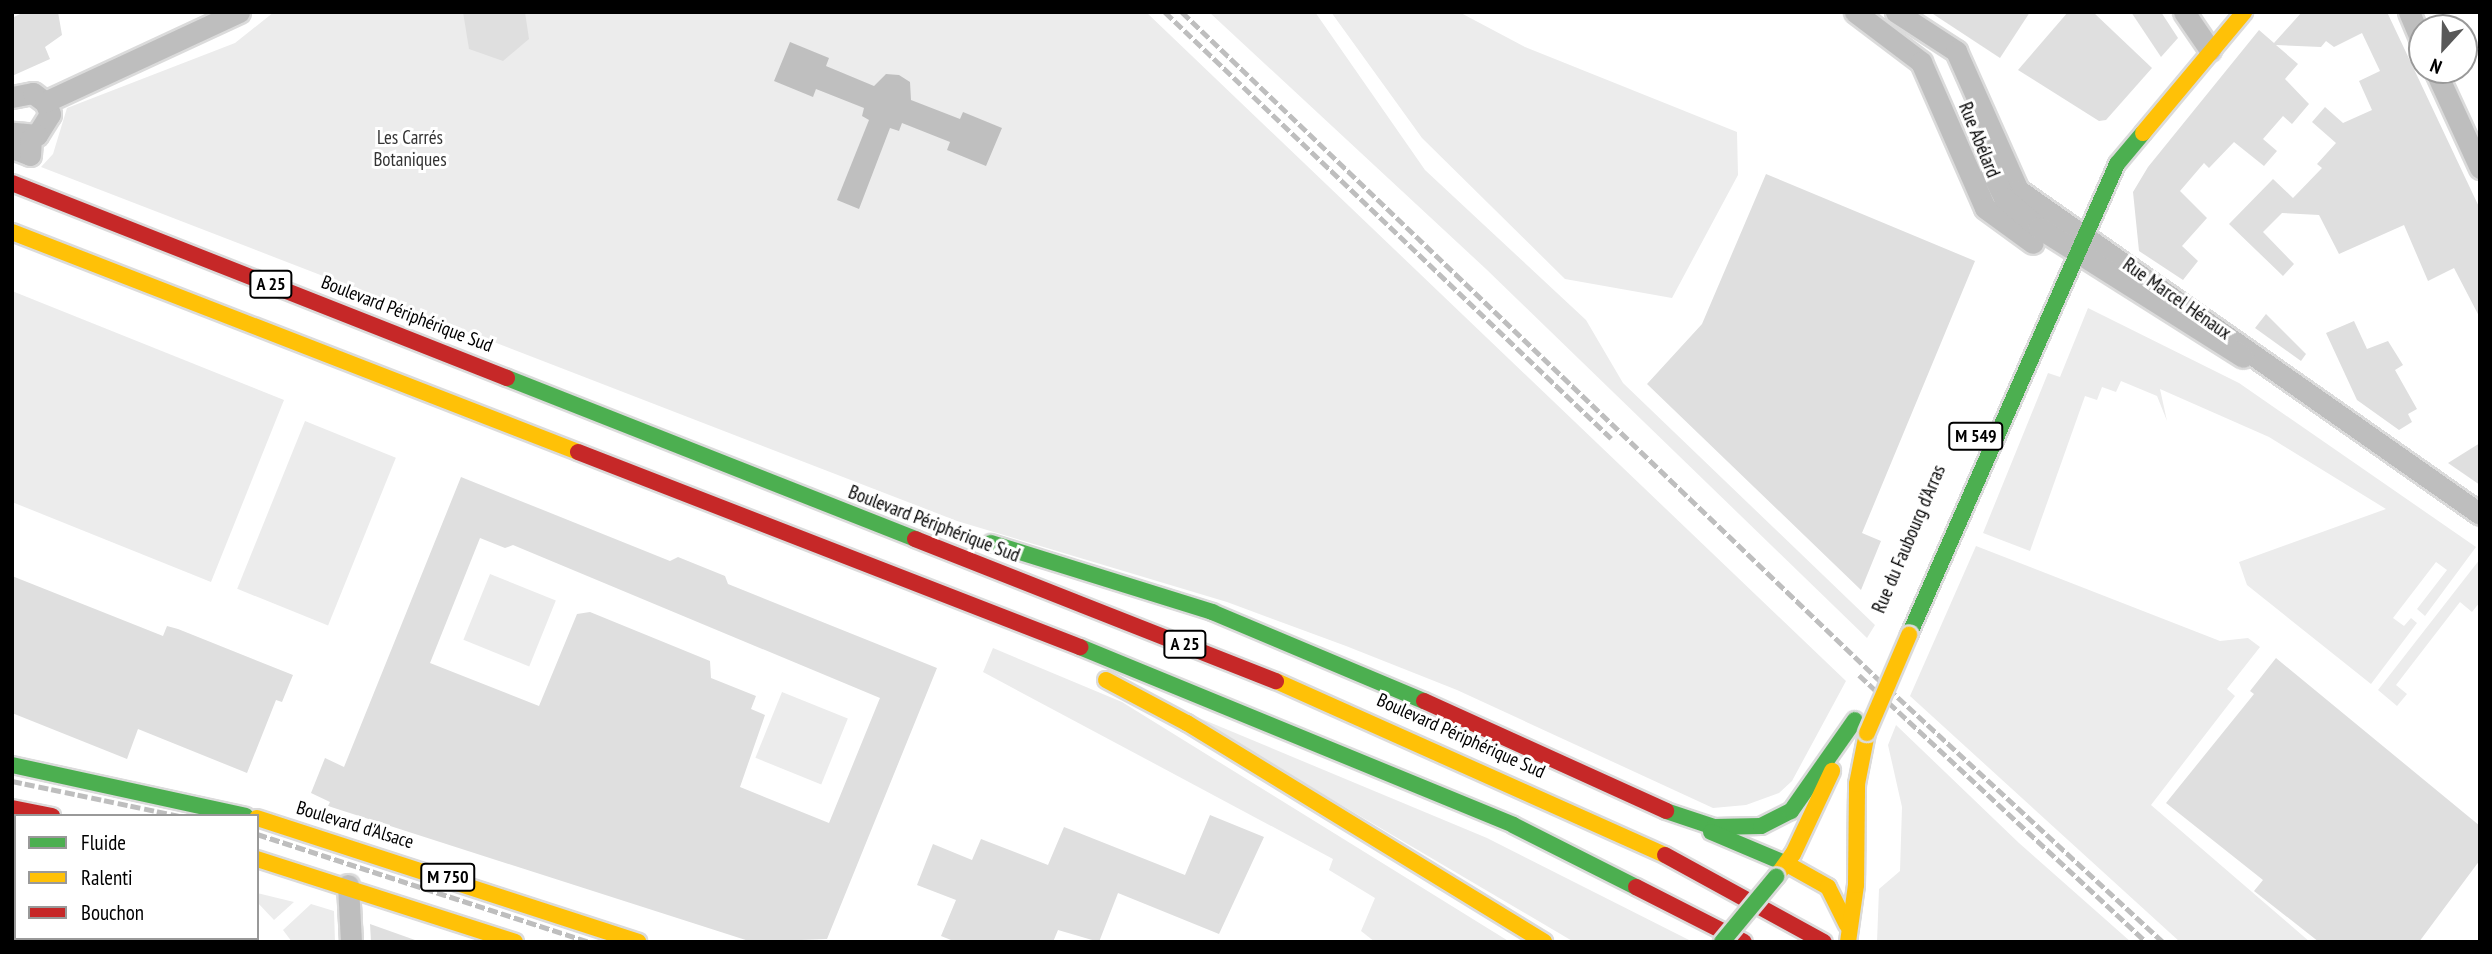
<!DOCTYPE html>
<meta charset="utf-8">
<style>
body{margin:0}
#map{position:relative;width:2492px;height:954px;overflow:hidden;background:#fff;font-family:"PT Sans Narrow",sans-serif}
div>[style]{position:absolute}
.green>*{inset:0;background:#ececec;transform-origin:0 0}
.water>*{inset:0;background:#bfbfbf}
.building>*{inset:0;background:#dfdfdf}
.roads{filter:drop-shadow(2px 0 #dbdbdb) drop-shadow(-2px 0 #dbdbdb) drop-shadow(0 2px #dbdbdb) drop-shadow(0 -2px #dbdbdb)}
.street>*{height:21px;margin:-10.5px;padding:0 10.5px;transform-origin:10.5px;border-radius:10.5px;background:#bebebe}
.fast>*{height:16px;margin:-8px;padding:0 8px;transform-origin:8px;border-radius:8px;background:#4caf50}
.slow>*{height:16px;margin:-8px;padding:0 8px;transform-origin:8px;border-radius:8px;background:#ffc107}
.jam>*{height:16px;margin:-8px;padding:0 8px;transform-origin:8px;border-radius:8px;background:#c62828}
.rail>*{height:5px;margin-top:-2.5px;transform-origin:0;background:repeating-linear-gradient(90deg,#bebebe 0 10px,transparent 0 13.5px)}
.bridges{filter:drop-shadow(2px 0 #dbdbdb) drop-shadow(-2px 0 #dbdbdb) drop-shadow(0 2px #dbdbdb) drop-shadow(0 -2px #dbdbdb)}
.fast-bridge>*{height:16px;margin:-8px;padding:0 8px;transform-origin:8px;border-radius:8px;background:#4caf50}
.slow-bridge>*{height:16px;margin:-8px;padding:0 8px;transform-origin:8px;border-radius:8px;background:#ffc107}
span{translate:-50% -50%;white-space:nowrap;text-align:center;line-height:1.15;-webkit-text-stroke:6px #fff;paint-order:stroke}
.shield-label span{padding:2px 5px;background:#fff;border:2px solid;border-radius:5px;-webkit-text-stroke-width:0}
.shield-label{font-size:18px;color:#000;font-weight:700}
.park-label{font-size:19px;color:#333}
.street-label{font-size:19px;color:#000}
.frame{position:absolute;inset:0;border:14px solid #000;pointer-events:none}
.legend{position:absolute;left:14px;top:814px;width:245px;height:126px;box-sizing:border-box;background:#fff;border:2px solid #999;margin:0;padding:9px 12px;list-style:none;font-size:21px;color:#000}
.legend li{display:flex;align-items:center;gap:14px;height:35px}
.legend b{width:35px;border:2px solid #999}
.north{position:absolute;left:2408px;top:14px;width:70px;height:70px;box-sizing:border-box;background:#fff;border:2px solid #999;border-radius:50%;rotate:202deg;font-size:19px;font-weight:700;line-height:28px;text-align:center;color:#000}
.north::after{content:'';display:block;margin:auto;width:24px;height:32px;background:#595959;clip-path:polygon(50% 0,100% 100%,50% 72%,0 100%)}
</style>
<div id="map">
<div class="green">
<i style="clip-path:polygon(274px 12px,1146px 12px,1846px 681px,1792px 781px,1779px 793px,1746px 805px,1713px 808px,1457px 690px,1346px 646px,1227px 602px,957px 521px,41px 167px,53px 154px,67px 108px,235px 43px)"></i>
<i style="clip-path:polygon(1209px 12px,1315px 12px,1425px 170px,1586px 320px,1623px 383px,1875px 625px,1867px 638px,1486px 269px)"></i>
<i style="clip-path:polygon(1331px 12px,1459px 12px,1525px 47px,1737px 132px,1738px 175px,1672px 298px,1565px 279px,1422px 138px)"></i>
<i style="clip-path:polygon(12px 291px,284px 400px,211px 582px,12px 502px)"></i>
<i style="clip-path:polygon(2088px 308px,2239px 383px,2476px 547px,2425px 616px,2417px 609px,2447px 570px,2436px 562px,2393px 618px,2404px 626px,2411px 618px,2417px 623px,2371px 684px,2247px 585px,2239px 562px,2386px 509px,2269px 437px,2160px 389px,2167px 421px,2157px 396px,2121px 381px,2116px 392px,2102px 387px,2097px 400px,2085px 396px,2030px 551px,1983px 533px,2048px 373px,2060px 377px)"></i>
<i style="left:305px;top:421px;width:98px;height:181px;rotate:22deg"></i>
<i style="clip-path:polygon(1976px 546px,2220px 641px,2248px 638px,2260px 647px,2227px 689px,2235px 696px,2151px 805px,2310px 942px,2180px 942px,1910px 696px)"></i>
<i style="clip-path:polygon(2480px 559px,2480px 602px,2472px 612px,2460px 602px,2396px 685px,2407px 694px,2397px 706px,2378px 690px)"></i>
<i style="left:490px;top:574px;width:71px;height:71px;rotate:22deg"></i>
<i style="clip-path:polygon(993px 648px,1122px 702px,1510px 942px,1375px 942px,1361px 931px,1375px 898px,1329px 870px,1333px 859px,983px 672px)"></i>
<i style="left:782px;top:692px;width:71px;height:71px;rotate:22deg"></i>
<i style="clip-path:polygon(1180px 710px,1487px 838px,1693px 942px,1574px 942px)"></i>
<i style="clip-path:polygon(1896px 725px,2019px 843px,2131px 942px,1877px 942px,1879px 889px,1900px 871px,1902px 807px,1888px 745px)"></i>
<i style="clip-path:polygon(257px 893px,294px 902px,274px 920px,257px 902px)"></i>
<i style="clip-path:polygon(311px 904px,334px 911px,335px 942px,292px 942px,283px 930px)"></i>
</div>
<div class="water">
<i style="clip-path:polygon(790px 42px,829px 58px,826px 66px,874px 86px,886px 74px,899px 75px,910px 82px,911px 100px,960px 119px,963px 112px,1002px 128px,986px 166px,947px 150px,950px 142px,902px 123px,899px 131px,890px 128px,859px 209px,837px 200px,869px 120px,862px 116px,864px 108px,816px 89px,813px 97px,774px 81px)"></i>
</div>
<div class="building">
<i style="clip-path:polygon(24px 12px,58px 12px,62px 35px,45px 47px,50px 59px,12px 76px,12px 18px)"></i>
<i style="clip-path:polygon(463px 12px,525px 12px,529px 39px,503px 61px,469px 49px)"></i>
<i style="clip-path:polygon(1930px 12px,2030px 12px,2000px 58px)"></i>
<i style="clip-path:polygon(2068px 12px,2093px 12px,2152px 68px,2106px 120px,2099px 121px,2018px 70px)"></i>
<i style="clip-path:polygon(2131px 12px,2161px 12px,2178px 38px,2161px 57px)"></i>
<i style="clip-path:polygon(2302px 12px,2387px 12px,2480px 209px,2480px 318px,2454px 268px,2428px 281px,2404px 225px,2339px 254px,2319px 215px,2282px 213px,2263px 232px,2294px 264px,2283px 276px,2229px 224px,2273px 179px,2293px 198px,2322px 168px,2317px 164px,2336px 143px,2312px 122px,2325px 107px,2343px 123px,2372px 110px,2359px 81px,2380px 71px,2362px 33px,2334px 47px,2326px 41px,2321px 47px,2276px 45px,2298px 64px,2285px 79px,2309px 104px,2292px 124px,2283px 116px,2263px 139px,2277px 151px,2264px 166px,2234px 142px,2209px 168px,2204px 163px,2180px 191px,2207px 218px,2182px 246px,2198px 261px,2183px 280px,2139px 251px,2133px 192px,2148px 167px,2259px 30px,2274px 43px)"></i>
<i style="clip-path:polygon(1766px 174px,1975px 261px,1862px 533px,1881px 541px,1861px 590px,1647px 384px,1702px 324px)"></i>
<i style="clip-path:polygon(2266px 314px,2306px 354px,2301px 361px,2255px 328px)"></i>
<i style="clip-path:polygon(2354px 321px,2367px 349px,2388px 341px,2403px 365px,2395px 370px,2417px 409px,2408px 414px,2412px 422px,2399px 430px,2357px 400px,2326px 333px)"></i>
<i style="clip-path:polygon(2480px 443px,2480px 485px,2448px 463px)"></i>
<i style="clip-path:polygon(evenodd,461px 477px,670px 561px,678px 557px,725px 576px,728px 584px,937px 668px,827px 939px,752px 942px,328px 806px,330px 802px,311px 793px,325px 758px,344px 767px,461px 477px,480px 538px,505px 548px,513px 545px,880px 698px,829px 823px,740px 787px,765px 715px,751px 709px,756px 696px,711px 678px,710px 661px,590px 612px,577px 614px,539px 706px,430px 663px,480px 538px)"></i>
<i style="clip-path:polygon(12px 576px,163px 636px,167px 626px,178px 629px,293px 675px,282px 702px,276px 700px,247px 773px,138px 729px,127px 759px,12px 713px)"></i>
<i style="clip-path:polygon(2276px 658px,2480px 826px,2480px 860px,2419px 942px,2319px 942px,2254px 891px,2263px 880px,2166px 803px,2254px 694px,2250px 691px)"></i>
<i style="clip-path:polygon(1210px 815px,1264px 837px,1219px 934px,1118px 893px,1099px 942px,1058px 930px,1053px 942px,956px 942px,941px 936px,956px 900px,917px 885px,933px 844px,972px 860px,981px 839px,1048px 865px,1064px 827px,1185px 875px)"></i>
<i style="clip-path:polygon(370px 924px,415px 940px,414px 942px,371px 942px)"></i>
</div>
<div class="roads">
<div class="street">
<i style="left:1855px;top:12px;width:83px;rotate:37.1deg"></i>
<i style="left:1921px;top:62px;width:159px;rotate:66.3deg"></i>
<i style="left:1985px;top:208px;width:59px;rotate:36.1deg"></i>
<i style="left:1896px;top:12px;width:72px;rotate:33deg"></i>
<i style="left:1956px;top:51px;width:152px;rotate:66deg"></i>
<i style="left:2018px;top:190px;width:564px;rotate:35.04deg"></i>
<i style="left:2184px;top:12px;width:46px;rotate:55.6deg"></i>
<i style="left:2409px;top:12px;width:33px;rotate:67deg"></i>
<i style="left:2435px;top:70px;width:108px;rotate:65.3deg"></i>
<i style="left:12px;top:97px;width:21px;rotate:-11deg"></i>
<i style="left:33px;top:93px;width:15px;rotate:37deg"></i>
<i style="left:45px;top:102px;width:13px;rotate:67deg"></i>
<i style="left:50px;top:114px;width:25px;rotate:122deg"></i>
<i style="left:37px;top:135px;width:25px;rotate:-175deg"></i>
<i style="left:45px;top:102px;width:214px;rotate:-24.9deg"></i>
<i style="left:12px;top:148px;width:19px;rotate:21deg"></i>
<i style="left:30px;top:155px;width:17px;rotate:-87deg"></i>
<i style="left:1991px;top:171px;width:30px;rotate:64deg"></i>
<i style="left:2004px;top:198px;width:46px;rotate:40.6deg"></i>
<i style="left:2039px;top:228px;width:241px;rotate:32.3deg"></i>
<i style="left:348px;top:885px;width:57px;rotate:87deg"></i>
</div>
<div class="fast">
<i style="left:507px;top:378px;width:439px;rotate:21.5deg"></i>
<i style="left:991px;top:543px;width:232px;rotate:17.3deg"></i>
<i style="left:1212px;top:612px;width:230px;rotate:22.8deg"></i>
<i style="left:1909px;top:635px;width:515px;rotate:-66.17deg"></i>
<i style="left:2117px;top:164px;width:40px;rotate:-50deg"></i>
<i style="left:1080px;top:647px;width:468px;rotate:22.3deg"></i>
<i style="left:1513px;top:825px;width:138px;rotate:26.8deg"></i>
<i style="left:12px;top:765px;width:239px;rotate:12.3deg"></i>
<i style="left:1666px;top:811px;width:51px;rotate:18.4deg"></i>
<i style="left:1714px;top:827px;width:47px;rotate:-1.2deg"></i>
<i style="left:1761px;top:826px;width:34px;rotate:-27deg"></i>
<i style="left:1791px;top:811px;width:111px;rotate:-54.9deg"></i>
<i style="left:1711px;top:832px;width:82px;rotate:22.8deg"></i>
</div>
<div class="slow">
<i style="left:2143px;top:133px;width:158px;rotate:-50.1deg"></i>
<i style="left:12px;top:232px;width:607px;rotate:21.24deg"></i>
<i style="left:1106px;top:680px;width:92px;rotate:28deg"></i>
<i style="left:1187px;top:723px;width:419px;rotate:31.5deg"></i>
<i style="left:1276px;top:681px;width:426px;rotate:24.1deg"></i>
<i style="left:257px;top:818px;width:401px;rotate:18deg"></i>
<i style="left:257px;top:859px;width:271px;rotate:17.8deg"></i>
<i style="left:1787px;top:864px;width:47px;rotate:29.3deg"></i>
<i style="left:1828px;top:887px;width:42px;rotate:63.4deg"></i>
<i style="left:1776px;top:877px;width:29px;rotate:-54deg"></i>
<i style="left:1793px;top:854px;width:92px;rotate:-64.8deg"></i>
<i style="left:1848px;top:942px;width:58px;rotate:-82deg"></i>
<i style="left:1856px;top:885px;width:101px;rotate:-89.4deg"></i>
<i style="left:1857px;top:784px;width:52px;rotate:-78.9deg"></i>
</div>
<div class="jam">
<i style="left:12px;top:183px;width:532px;rotate:21.5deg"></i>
<i style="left:578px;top:452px;width:539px;rotate:21.23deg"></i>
<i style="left:915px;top:539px;width:388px;rotate:21.5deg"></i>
<i style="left:1424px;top:701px;width:266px;rotate:24.4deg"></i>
<i style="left:12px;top:808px;width:41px;rotate:11.3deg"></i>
<i style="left:1665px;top:855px;width:181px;rotate:28.7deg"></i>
<i style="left:1636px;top:887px;width:121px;rotate:27deg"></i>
</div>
</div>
<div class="rail">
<i style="left:1165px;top:12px;width:617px;rotate:43.69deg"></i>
<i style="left:1182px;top:12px;width:964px;rotate:43.78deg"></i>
<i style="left:1878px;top:679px;width:388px;rotate:42.7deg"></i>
<i style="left:1859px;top:675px;width:392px;rotate:42.9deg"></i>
<i style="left:12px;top:781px;width:172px;rotate:11.8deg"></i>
<i style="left:257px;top:834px;width:350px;rotate:18deg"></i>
</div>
<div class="bridges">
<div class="fast-bridge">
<i style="left:1722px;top:942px;width:85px;rotate:-50.3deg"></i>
</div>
<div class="slow-bridge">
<i style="left:1867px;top:733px;width:107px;rotate:-66.8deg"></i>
</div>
</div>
<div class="shield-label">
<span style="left:271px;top:284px">A 25</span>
<span style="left:1976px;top:436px">M 549</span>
<span style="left:1185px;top:644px">A 25</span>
<span style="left:448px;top:877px">M 750</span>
</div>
<div class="park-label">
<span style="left:410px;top:149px">Les Carrés<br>Botaniques</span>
</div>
<div class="street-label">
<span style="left:1979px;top:140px;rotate:68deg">Rue Abélard</span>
<span style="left:2177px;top:299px;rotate:35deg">Rue Marcel Hénaux</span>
<span style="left:407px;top:314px;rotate:21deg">Boulevard Périphérique Sud</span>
<span style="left:934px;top:524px;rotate:21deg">Boulevard Périphérique Sud</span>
<span style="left:1909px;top:539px;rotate:-67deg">Rue du Faubourg d'Arras</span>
<span style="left:1461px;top:736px;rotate:24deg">Boulevard Périphérique Sud</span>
<span style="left:355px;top:825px;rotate:17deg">Boulevard d'Alsace</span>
</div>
<div class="frame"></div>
<ul class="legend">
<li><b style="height:9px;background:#4caf50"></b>Fluide</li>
<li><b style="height:9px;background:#ffc107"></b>Ralenti</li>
<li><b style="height:9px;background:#c62828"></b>Bouchon</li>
</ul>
<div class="north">N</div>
</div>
